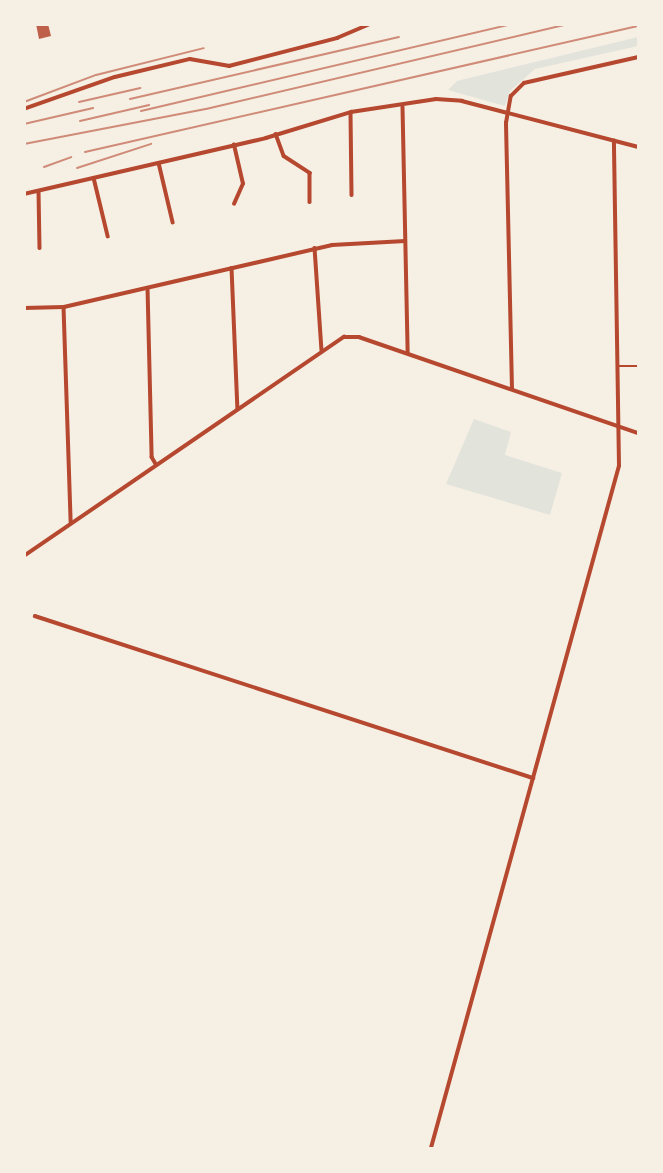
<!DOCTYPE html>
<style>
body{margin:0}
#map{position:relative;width:663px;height:1173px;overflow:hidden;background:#f6efe4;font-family:"Source Sans 3",sans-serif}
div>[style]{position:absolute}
.green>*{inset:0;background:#e2e4dc}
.building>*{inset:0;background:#bf614a}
.service>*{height:2px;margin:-1px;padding:0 1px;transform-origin:1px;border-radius:1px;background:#b5482f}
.minor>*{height:3.5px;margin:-1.75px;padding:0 1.75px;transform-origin:1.75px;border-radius:1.75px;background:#b5482f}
.rail>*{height:2px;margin:-1px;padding:0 1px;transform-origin:1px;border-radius:1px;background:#cf8b77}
span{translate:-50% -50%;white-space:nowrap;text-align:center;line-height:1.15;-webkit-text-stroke:5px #f6efe4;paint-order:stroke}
.frame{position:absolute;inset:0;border:26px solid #f6efe4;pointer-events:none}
</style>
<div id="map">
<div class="green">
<i style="clip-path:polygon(638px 37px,638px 46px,535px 69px,510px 91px,505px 106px,448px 90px,457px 81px)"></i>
<i style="clip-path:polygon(474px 419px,511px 432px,505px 455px,562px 473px,550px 515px,446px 484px)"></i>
</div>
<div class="building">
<i style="clip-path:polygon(36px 24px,48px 24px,51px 36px,39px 39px)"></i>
</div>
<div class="service">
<i style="left:619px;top:366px;width:19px"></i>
</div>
<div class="minor">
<i style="left:403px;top:107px;width:246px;rotate:88.8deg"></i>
<i style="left:24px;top:109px;width:96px;rotate:-19.4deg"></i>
<i style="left:115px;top:77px;width:77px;rotate:-13.5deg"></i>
<i style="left:190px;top:59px;width:40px;rotate:10deg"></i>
<i style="left:229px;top:66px;width:112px;rotate:-14.5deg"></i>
<i style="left:337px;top:38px;width:36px;rotate:-23deg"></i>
<i style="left:351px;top:113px;width:82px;rotate:89.3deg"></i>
<i style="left:276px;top:134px;width:23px;rotate:70deg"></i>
<i style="left:284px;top:156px;width:31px;rotate:33deg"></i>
<i style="left:310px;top:173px;width:29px;rotate:90deg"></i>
<i style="left:159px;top:163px;width:61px;rotate:76.7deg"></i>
<i style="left:94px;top:178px;width:60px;rotate:76.4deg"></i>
<i style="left:39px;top:191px;width:57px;rotate:89deg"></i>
<i style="left:24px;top:194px;width:248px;rotate:-13deg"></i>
<i style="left:266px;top:138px;width:89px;rotate:-17deg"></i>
<i style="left:351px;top:112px;width:86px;rotate:-8.7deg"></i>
<i style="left:436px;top:99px;width:26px;rotate:4deg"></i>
<i style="left:462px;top:101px;width:182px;rotate:14.6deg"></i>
<i style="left:234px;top:204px;width:22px;rotate:-66deg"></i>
<i style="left:243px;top:184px;width:40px;rotate:-103deg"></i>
<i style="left:315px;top:248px;width:102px;rotate:86.1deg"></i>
<i style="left:232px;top:268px;width:141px;rotate:87.6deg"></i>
<i style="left:148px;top:288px;width:169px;rotate:88.6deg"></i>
<i style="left:152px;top:457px;width:8px;rotate:60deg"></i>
<i style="left:64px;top:307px;width:215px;rotate:88.1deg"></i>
<i style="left:24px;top:308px;width:40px;rotate:-1.4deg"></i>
<i style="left:64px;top:307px;width:275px;rotate:-13deg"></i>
<i style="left:332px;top:245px;width:73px;rotate:-3.1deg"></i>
<i style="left:512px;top:389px;width:266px;rotate:-91.3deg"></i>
<i style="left:506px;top:123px;width:27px;rotate:-80deg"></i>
<i style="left:511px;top:96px;width:18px;rotate:-45deg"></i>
<i style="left:524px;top:83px;width:117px;rotate:-12.8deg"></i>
<i style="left:24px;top:556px;width:388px;rotate:-34.4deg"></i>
<i style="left:344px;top:337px;width:15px"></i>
<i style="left:359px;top:337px;width:295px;rotate:19deg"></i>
<i style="left:35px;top:616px;width:524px;rotate:18.02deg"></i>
<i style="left:431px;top:1148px;width:707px;rotate:-74.59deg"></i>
<i style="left:619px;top:466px;width:325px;rotate:-90.9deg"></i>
</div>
<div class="rail">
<i style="left:130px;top:99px;width:276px;rotate:-13deg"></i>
<i style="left:24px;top:102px;width:77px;rotate:-20.6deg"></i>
<i style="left:96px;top:75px;width:111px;rotate:-14deg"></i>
<i style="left:79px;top:102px;width:63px;rotate:-12.9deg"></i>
<i style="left:141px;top:111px;width:382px;rotate:-13.2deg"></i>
<i style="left:80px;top:121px;width:71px;rotate:-13.1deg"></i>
<i style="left:24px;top:124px;width:71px;rotate:-13.1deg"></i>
<i style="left:24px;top:144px;width:185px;rotate:-10.9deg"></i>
<i style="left:206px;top:109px;width:371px;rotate:-13.2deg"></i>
<i style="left:85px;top:152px;width:567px;rotate:-12.84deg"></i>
<i style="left:44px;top:167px;width:29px;rotate:-20deg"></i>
<i style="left:77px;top:168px;width:78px;rotate:-18deg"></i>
</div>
<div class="frame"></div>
</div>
